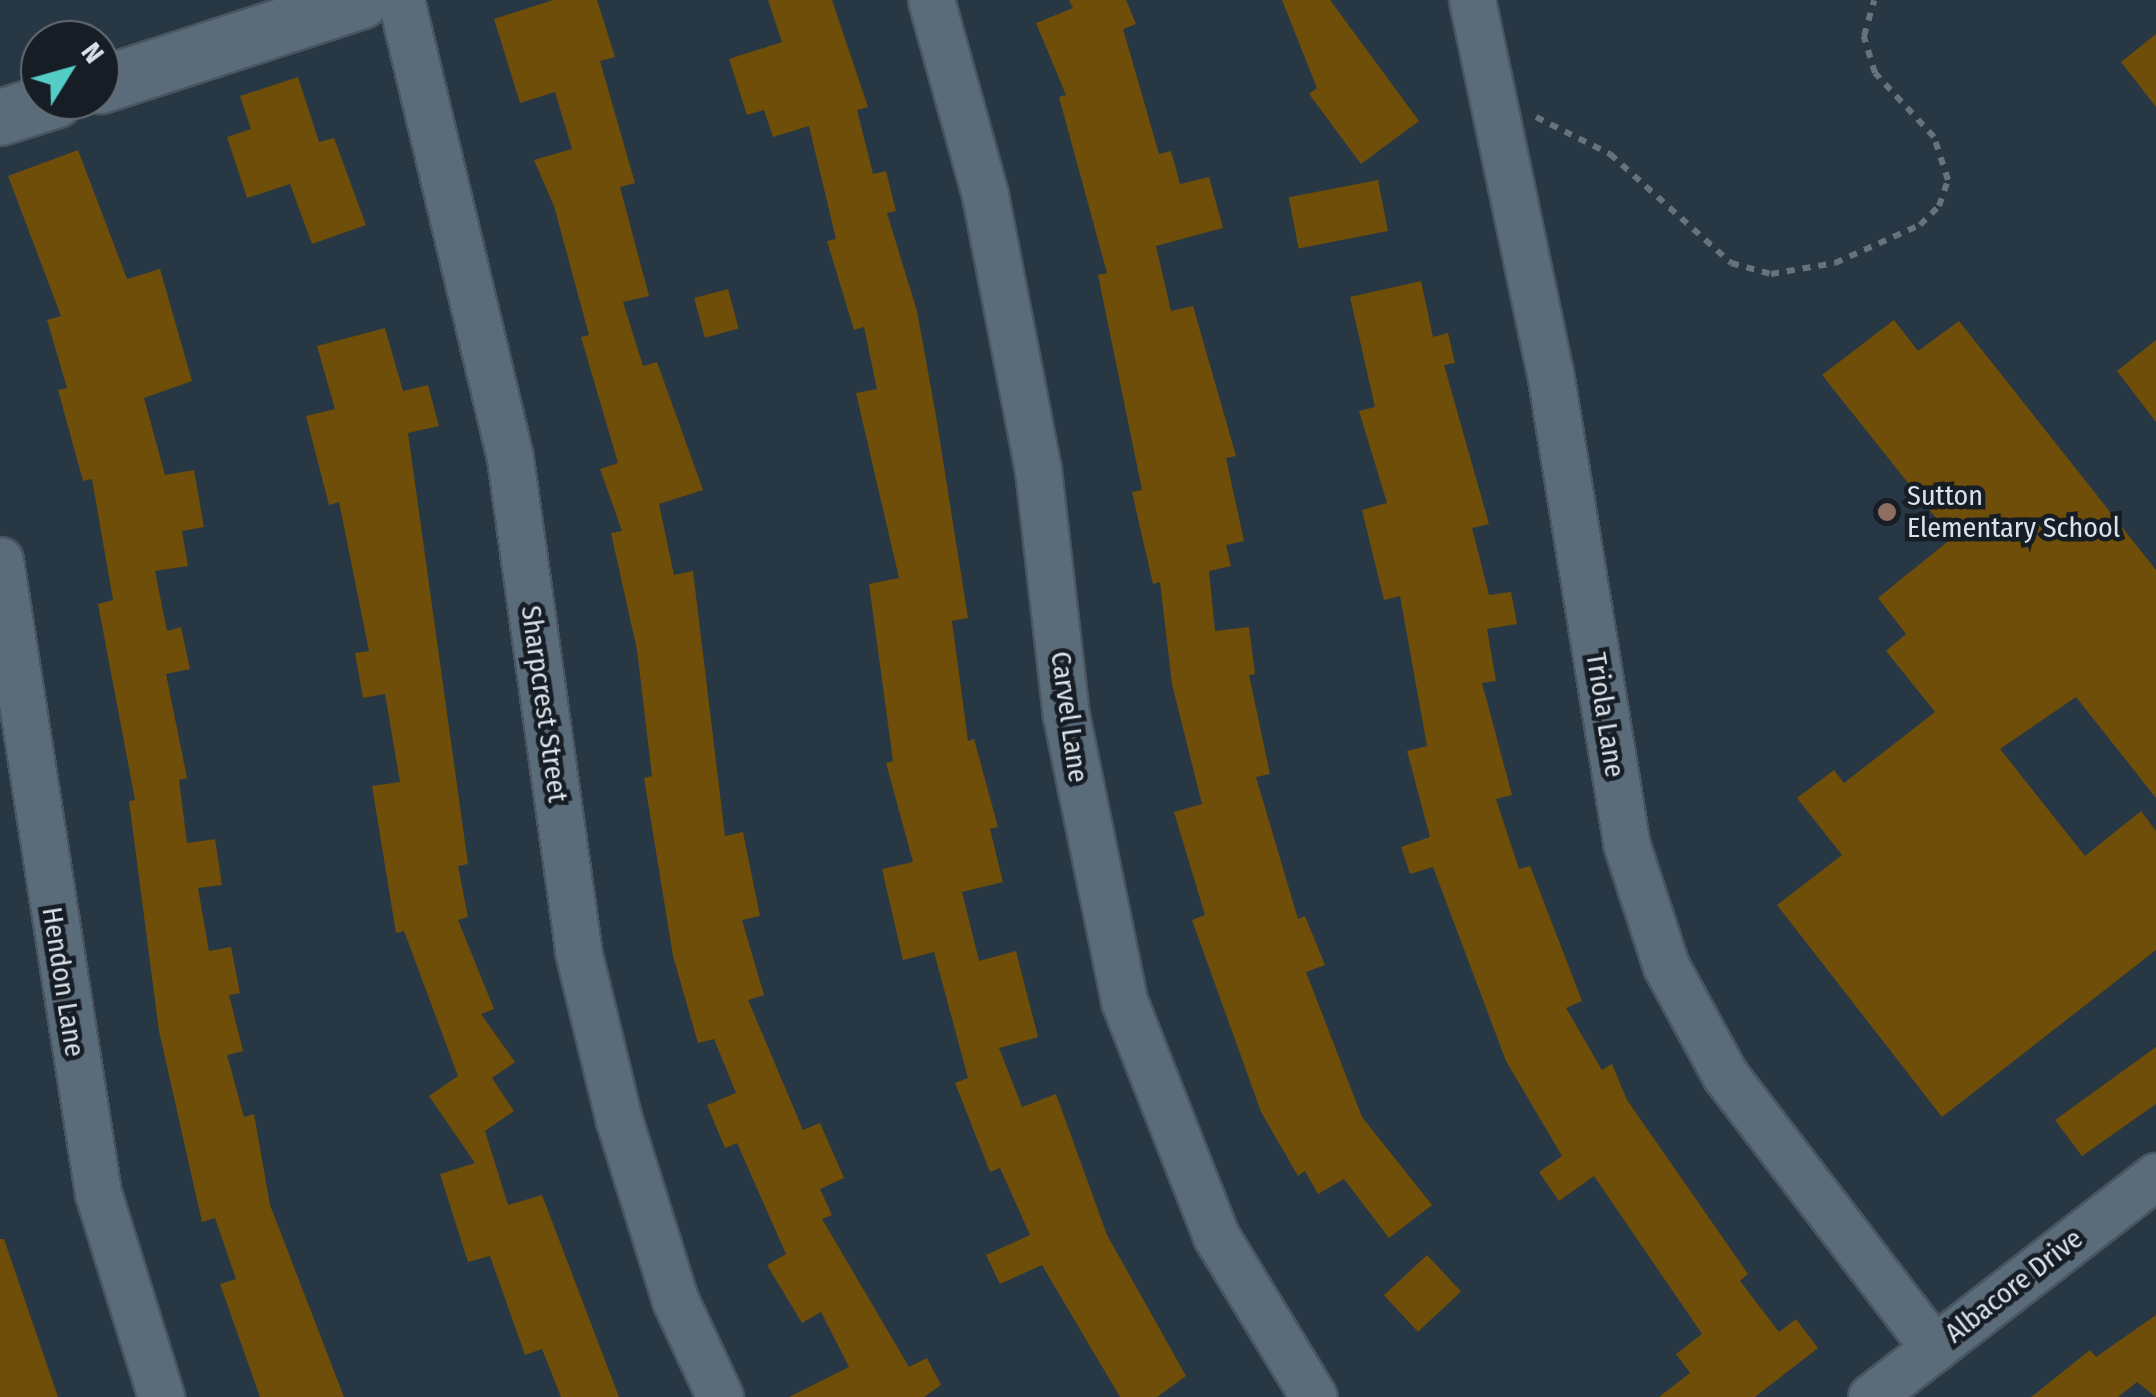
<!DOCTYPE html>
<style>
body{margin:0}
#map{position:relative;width:2156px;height:1397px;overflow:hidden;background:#283744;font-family:"Fira Sans Condensed",sans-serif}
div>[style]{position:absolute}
.building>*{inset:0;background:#6e4e08;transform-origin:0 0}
.path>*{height:6px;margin-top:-3px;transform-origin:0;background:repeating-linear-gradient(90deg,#66737f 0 8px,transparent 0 16px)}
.roads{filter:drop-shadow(2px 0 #495560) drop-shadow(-2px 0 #495560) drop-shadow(0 2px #495560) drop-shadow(0 -2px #495560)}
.street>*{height:45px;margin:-22.5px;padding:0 22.5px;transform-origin:22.5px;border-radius:22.5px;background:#5a6b7a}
.secondary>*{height:55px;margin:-27.5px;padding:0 27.5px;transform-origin:27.5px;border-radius:27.5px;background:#5a6b7a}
.dots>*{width:28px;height:28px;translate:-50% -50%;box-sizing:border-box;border:5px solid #171d24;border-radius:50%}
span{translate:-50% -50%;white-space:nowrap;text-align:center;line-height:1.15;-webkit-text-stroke:9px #171d24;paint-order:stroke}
.poi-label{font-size:28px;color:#dae3ec}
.left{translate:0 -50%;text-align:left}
.street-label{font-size:28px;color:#dae3ec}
.north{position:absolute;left:20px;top:20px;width:100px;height:100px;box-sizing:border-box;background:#171d24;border:2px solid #656c74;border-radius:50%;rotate:53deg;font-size:28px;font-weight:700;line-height:40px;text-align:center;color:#dae3ec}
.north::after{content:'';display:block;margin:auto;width:35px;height:45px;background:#54cdc6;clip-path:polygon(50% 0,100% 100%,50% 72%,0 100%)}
</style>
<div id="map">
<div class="building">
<i style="clip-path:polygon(553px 0,597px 0,615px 57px,600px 61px,635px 183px,620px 187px,649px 296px,623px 302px,643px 366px,657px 362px,703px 490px,659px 504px,674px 575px,693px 571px,725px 836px,743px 832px,760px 916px,742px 920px,764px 995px,748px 1000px,803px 1130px,820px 1123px,844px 1178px,820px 1189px,832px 1215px,822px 1219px,909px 1367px,927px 1358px,941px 1385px,924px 1397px,789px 1397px,849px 1367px,821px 1312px,802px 1323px,767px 1265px,786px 1254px,737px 1143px,725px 1148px,707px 1105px,736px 1093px,714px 1039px,698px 1043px,673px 956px,644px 778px,652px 776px,637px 650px,611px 533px,622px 531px,600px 469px,618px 463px,581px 337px,589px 335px,554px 206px,534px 160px,572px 149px,555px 92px,520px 103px,494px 19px)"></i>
<i style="clip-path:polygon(768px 0,832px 0,868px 107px,857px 110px,873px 174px,886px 171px,896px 211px,887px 213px,917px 311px,936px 416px,968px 618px,952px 621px,968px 741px,974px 739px,998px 827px,990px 829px,1003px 882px,962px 892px,979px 961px,1016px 951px,1038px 1037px,999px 1048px,1022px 1107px,1056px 1094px,1107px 1235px,1186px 1376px,1157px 1397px,1120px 1397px,1042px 1265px,1000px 1284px,986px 1255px,1030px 1235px,1000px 1168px,990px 1172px,955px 1083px,968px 1078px,934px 952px,903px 960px,882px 869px,913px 862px,886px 763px,893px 761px,869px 584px,899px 578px,856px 393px,877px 389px,864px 327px,854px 330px,827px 241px,836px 239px,809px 126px,773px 137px,764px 110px,747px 115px,729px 59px,782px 42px)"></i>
<i style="clip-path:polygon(1069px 0,1126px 0,1136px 24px,1123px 29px,1159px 154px,1171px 151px,1180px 184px,1209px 177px,1223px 228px,1156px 246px,1171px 311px,1193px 306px,1236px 456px,1226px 458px,1244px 541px,1226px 545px,1231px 566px,1209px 571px,1215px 631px,1249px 627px,1255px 674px,1249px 675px,1270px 774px,1256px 777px,1298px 919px,1305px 916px,1325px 965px,1306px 972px,1362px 1117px,1432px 1205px,1389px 1238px,1344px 1179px,1318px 1194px,1305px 1171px,1298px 1176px,1261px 1112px,1192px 920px,1205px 915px,1174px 812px,1202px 804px,1172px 684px,1160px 582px,1153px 584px,1132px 492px,1142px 490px,1098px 275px,1107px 273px,1059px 97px,1066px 95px,1036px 23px,1073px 8px)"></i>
<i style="clip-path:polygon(1282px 0,1330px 0,1419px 121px,1361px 164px,1309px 94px,1317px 88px)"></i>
<i style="clip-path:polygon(2156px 34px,2156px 107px,2121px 62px)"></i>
<i style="clip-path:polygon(298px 77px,319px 142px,334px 138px,366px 225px,312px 244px,290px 184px,247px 198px,227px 137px,251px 129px,240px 96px)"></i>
<i style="clip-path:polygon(78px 150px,127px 279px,160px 269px,192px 381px,144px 398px,165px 475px,194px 470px,204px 527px,182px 531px,188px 566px,155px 571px,167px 631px,181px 627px,190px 669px,166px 674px,187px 778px,179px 780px,187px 843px,215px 839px,222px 885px,198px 888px,209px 951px,231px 947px,240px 993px,229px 995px,243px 1051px,227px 1055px,244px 1117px,254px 1114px,270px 1205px,344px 1397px,260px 1397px,220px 1284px,236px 1279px,215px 1218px,202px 1222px,159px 1031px,129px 801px,135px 800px,98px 604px,113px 600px,92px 479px,83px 481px,58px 390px,67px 388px,47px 320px,61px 316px,8px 176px)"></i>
<i style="left:1378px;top:180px;width:52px;height:91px;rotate:79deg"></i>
<i style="clip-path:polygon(1421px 281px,1433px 337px,1448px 333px,1455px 363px,1444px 365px,1489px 524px,1472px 528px,1489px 595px,1511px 592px,1517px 624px,1487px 629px,1496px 681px,1482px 683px,1512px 795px,1496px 799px,1519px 869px,1530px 866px,1582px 1001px,1566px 1008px,1602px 1070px,1612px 1064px,1627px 1100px,1748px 1274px,1740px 1281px,1779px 1332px,1796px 1319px,1818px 1348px,1755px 1397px,1659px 1397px,1690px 1373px,1676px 1354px,1702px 1334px,1594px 1176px,1559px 1201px,1539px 1172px,1562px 1156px,1506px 1061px,1433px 867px,1410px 874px,1401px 847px,1430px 837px,1407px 751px,1427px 746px,1400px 596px,1384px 600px,1362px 510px,1387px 503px,1359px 411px,1375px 407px,1350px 297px)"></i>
<i style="left:728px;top:289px;width:41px;height:35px;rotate:75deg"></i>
<i style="clip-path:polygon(1894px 320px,1918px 351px,1959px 321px,2156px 570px,2156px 798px,2076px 697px,2000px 749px,2085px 856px,2141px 811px,2156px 831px,2156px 950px,1942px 1117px,1777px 905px,1842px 855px,1797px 798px,1834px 770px,1844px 783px,1935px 712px,1886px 651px,1906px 634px,1878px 598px,1952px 538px,1822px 375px)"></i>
<i style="clip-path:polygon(385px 328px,403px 391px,428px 385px,439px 426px,408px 433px,468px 864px,458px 866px,468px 917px,458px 920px,494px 1009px,481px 1014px,515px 1062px,492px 1078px,514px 1111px,485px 1131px,508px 1205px,542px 1195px,619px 1397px,561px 1397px,542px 1349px,525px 1355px,490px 1256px,468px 1262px,440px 1174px,475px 1163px,429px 1096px,458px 1076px,404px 931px,396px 933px,372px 786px,400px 782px,385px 694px,363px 698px,355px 653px,369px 651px,339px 502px,329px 505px,306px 416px,335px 409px,317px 346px)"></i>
<i style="clip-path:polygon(2156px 340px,2156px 422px,2117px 371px)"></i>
<i style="clip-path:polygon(2156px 1047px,2156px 1104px,2082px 1156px,2055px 1120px)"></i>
<i style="clip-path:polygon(0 1239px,4px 1239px,58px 1397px,0 1397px)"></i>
<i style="left:1427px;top:1255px;width:50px;height:59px;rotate:47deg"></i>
<i style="clip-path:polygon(2156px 1315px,2156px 1397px,2137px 1382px,2118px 1397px,2031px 1397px,2090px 1350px,2096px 1357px)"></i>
</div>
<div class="path">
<i style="left:1536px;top:117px;width:83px;rotate:26.6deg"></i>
<i style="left:1610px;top:154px;width:163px;rotate:42deg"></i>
<i style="left:1731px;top:263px;width:41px;rotate:15.4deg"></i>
<i style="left:1771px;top:274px;width:65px;rotate:-9.8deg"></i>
<i style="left:1835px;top:263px;width:93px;rotate:-24.1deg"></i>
<i style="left:1920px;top:225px;width:27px;rotate:-45deg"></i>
<i style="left:1939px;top:206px;width:28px;rotate:-71deg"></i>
<i style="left:1948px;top:180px;width:45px;rotate:-108deg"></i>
<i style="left:1934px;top:137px;width:87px;rotate:-132.7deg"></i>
<i style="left:1875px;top:73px;width:39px;rotate:-107deg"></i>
<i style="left:1864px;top:36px;width:37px;rotate:-74deg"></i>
</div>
<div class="roads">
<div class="street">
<i style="left:401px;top:0;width:471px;rotate:76.6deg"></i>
<i style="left:510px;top:458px;width:498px;rotate:82.1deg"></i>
<i style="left:578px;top:951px;width:174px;rotate:76.4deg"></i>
<i style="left:619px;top:1120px;width:189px;rotate:72.7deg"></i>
<i style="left:675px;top:1300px;width:107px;rotate:65.1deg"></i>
<i style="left:931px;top:0;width:202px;rotate:74.5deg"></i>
<i style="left:985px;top:195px;width:280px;rotate:79.1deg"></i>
<i style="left:1038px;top:470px;width:247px;rotate:83.5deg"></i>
<i style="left:1066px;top:715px;width:292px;rotate:78.5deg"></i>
<i style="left:1124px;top:1001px;width:252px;rotate:68.6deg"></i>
<i style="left:1216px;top:1236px;width:188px;rotate:58.7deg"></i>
<i style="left:1472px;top:0;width:380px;rotate:78.2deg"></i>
<i style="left:1550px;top:372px;width:477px;rotate:80.8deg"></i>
<i style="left:1626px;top:843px;width:129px;rotate:72deg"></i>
<i style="left:1666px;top:966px;width:124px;rotate:61.6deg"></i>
<i style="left:1725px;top:1075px;width:344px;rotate:52.6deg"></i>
<i style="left:0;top:560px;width:641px;rotate:81.2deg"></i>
<i style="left:98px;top:1193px;width:214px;rotate:72.8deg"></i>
<i style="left:1871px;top:1397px;width:361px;rotate:-37.8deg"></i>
</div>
<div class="secondary">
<i style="left:100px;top:85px;width:274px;rotate:-18deg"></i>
<i style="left:0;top:117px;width:57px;rotate:-17.5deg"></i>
</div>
</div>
<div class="dots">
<i style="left:1887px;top:512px;background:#8d6e63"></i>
</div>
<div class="poi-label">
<span class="left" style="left:1907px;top:512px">Sutton<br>Elementary School</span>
</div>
<div class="street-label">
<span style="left:544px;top:704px;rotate:82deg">Sharpcrest Street</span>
<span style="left:1605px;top:715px;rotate:81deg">Triola Lane</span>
<span style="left:1069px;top:717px;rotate:82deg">Carvel Lane</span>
<span style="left:63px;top:982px;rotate:81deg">Hendon Lane</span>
<span style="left:2014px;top:1286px;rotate:-38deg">Albacore Drive</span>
</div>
<div class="north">N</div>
</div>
